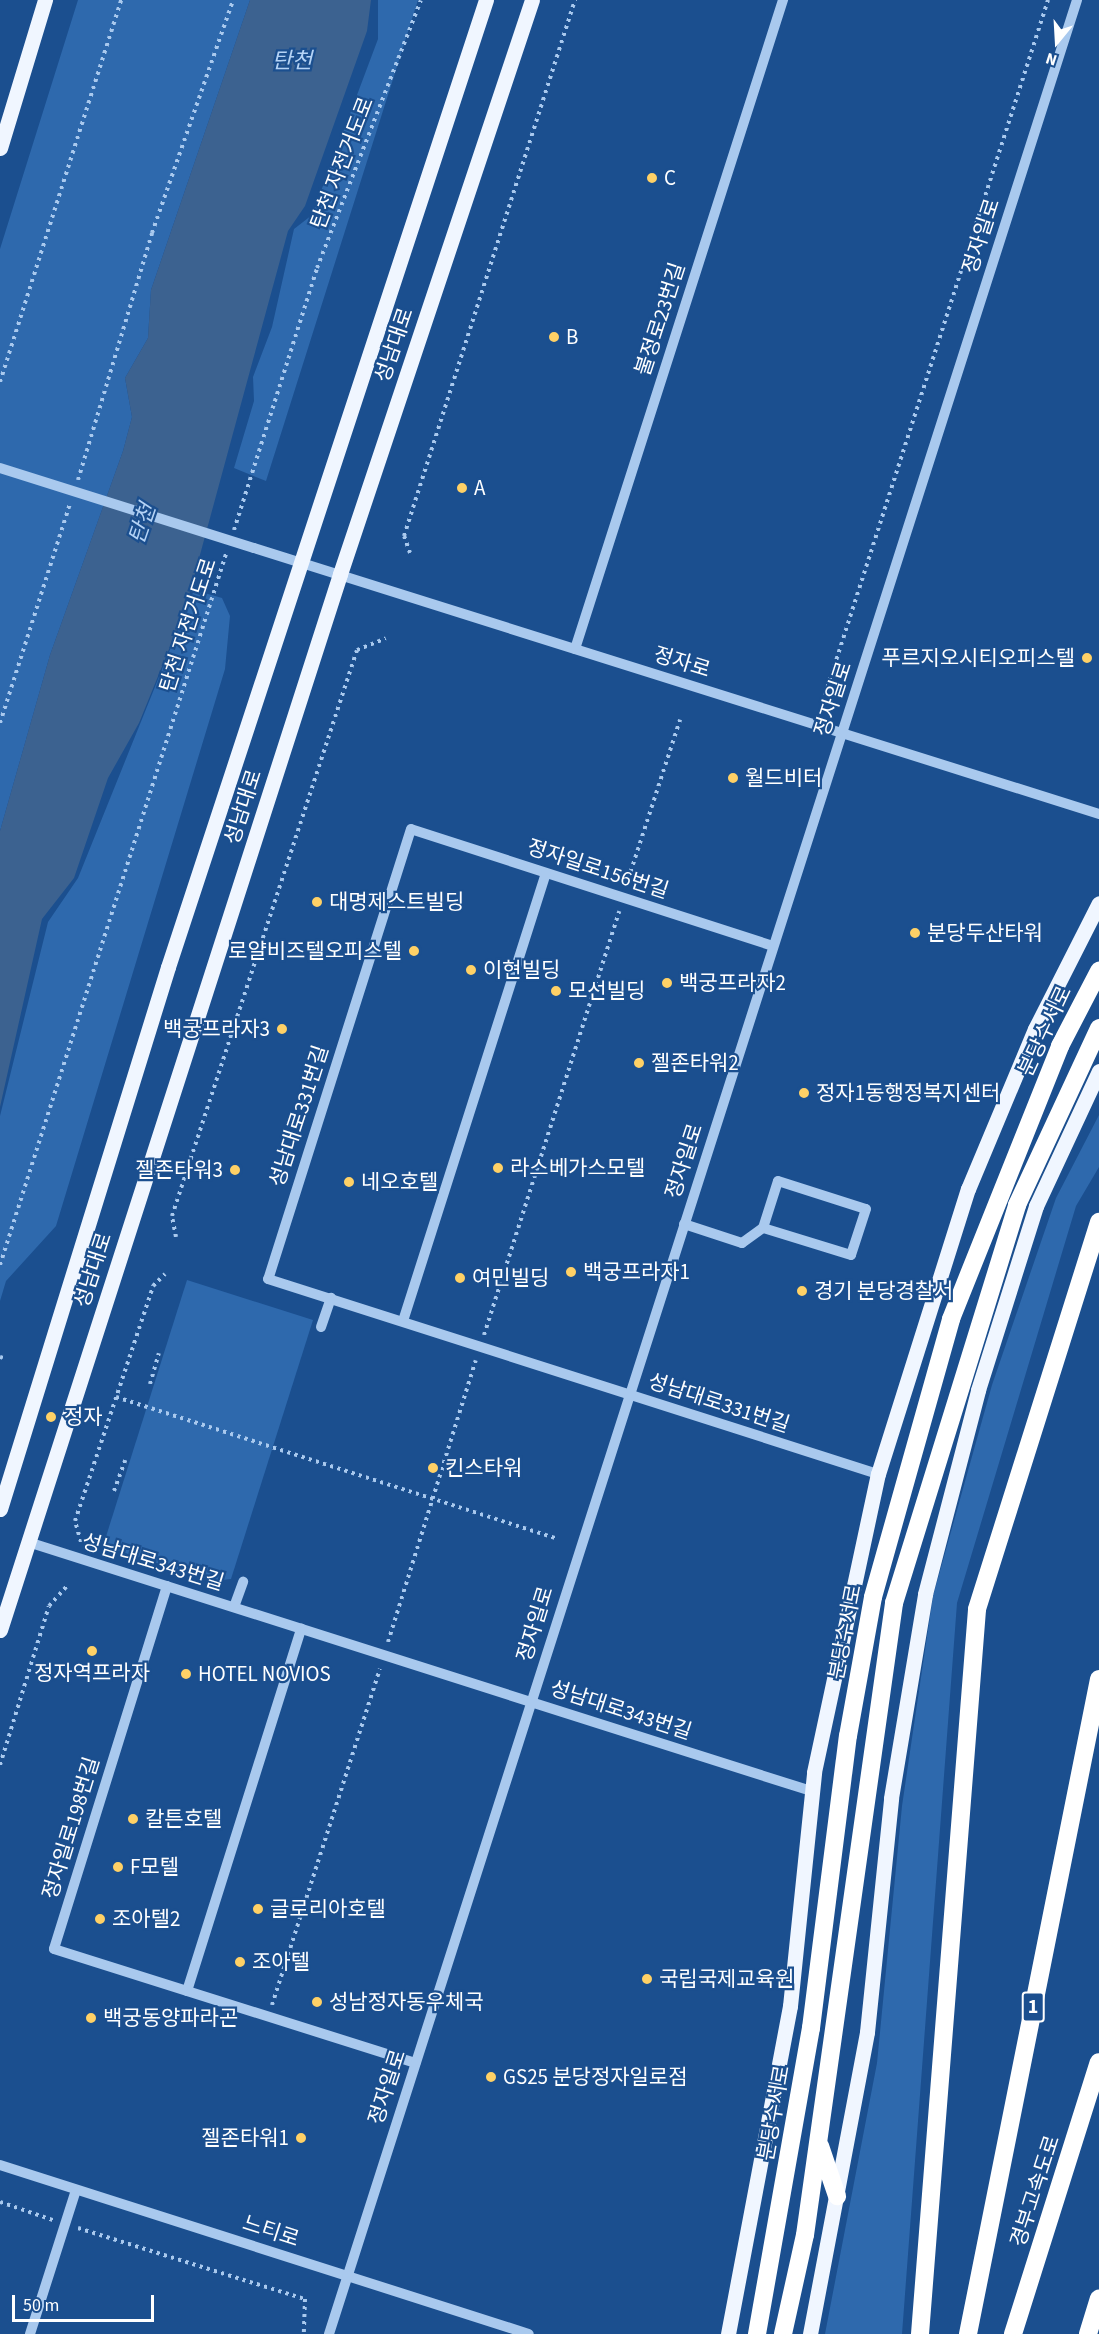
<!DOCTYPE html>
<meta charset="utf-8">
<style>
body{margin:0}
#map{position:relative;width:1099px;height:2334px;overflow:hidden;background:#1b4f8f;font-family:"Source Sans 3","Noto Sans KR",sans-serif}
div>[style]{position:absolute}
.green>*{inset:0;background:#2e69ad}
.water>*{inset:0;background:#3c6290}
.path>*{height:4px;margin-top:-2px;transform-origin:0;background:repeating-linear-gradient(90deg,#a9c9ee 0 3px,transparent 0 7.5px)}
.minor>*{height:10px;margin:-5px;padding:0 5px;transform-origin:5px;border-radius:5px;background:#a9c9ee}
.major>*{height:15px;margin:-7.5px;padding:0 7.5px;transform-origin:7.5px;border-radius:7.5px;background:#f0f6ff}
.highway>*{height:18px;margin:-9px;padding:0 9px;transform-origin:9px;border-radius:9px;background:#fff}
.minor-bridge>*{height:10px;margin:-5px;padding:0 5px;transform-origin:5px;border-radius:5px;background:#a9c9ee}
.dots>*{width:16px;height:16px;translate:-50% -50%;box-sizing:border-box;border:3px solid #1b4f8f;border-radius:50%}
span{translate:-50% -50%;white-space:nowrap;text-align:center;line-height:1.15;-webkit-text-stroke:4.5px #1b4f8f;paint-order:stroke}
.shield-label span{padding:2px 4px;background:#1b4f8f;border:2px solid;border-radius:4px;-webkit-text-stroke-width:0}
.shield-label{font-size:20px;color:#fff;font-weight:700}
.street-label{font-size:21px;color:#fff}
.poi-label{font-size:21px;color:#fff}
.left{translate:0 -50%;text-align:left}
.right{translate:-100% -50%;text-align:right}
.water-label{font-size:22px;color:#b5d3f5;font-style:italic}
.north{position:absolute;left:1027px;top:12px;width:60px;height:60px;-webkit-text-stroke:4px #1b4f8f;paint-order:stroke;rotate:198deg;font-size:16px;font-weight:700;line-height:24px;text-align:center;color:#fff}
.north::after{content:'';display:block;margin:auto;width:21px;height:27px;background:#fff;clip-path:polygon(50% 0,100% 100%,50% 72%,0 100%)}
.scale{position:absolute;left:12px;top:2295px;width:142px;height:27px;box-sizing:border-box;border:3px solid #fff;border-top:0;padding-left:8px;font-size:18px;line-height:21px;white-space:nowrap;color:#fff;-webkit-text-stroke:4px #1b4f8f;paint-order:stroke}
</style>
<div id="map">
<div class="green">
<i style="clip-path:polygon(78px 0,250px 0,151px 290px,148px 338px,125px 378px,132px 417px,123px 451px,50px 655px,0 831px,0 249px)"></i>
<i style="clip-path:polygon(378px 0,418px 0,266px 481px,234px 468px,254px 401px,253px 377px,272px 327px,294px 229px,312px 215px,378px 39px)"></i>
<i style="clip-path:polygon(194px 590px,222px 598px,230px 616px,225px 669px,56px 1226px,6px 1281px,0 1301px,0 1116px,48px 922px,78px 878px)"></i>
<i style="clip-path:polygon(1099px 1115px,1099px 1167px,1076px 1206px,957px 1603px,902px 2334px,825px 2334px,877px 2063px,902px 1806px,933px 1596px,992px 1385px,1056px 1198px)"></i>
<i style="clip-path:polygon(187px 1280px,313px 1320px,231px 1579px,214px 1581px,103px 1546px)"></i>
</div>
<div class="water">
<i style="clip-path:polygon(250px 0,371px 0,367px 31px,305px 206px,288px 231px,185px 610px,139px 723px,108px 778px,74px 878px,42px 919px,0 1107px,0 831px,50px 655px,123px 451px,132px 417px,125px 378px,148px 338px,151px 290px)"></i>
</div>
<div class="path">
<i style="left:0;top:382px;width:401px;rotate:-72.4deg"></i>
<i style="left:78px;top:480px;width:258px;rotate:-73.3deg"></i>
<i style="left:152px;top:233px;width:247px;rotate:-70.8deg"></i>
<i style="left:234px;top:530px;width:275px;rotate:-72.4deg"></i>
<i style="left:317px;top:268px;width:287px;rotate:-68.8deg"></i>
<i style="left:410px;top:553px;width:18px;rotate:-109deg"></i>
<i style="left:404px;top:536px;width:563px;rotate:-72.31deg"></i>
<i style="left:825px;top:695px;width:730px;rotate:-72.21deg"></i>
<i style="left:0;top:723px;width:230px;rotate:-72.3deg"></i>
<i style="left:626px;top:886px;width:175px;rotate:-72deg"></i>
<i style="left:176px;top:1237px;width:21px;rotate:-101deg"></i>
<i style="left:172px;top:1216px;width:595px;rotate:-71.9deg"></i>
<i style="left:357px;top:650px;width:31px;rotate:-22deg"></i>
<i style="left:0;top:1265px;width:746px;rotate:-72.37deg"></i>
<i style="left:484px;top:1335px;width:445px;rotate:-72.3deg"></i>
<i style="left:0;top:1357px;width:3px;rotate:18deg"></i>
<i style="left:150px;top:1384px;width:32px;rotate:-74deg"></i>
<i style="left:116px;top:1397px;width:464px;rotate:17.8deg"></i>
<i style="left:114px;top:1491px;width:33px;rotate:-70deg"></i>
<i style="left:81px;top:1542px;width:22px;rotate:-106deg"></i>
<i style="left:75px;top:1521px;width:248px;rotate:-71.6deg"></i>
<i style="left:153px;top:1286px;width:17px;rotate:-45deg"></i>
<i style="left:388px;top:1642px;width:295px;rotate:-72.7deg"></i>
<i style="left:0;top:1765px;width:166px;rotate:-72.9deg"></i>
<i style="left:49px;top:1606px;width:27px;rotate:-48deg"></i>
<i style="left:272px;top:2005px;width:353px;rotate:-72.2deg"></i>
<i style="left:0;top:2202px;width:56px;rotate:18.8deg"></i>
<i style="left:78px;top:2228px;width:238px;rotate:17.4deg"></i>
<i style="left:305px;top:2299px;width:35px;rotate:92deg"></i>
</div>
<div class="minor">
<i style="left:254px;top:548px;width:886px;rotate:17.47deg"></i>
<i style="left:575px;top:649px;width:682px;rotate:-72.23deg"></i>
<i style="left:773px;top:946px;width:380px;rotate:-162.1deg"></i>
<i style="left:411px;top:829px;width:472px;rotate:107.6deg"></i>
<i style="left:268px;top:1279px;width:640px;rotate:17.73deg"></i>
<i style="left:684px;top:1224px;width:61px;rotate:18.1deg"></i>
<i style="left:742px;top:1243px;width:26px;rotate:-36deg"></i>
<i style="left:763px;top:1228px;width:49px;rotate:-72.3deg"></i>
<i style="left:778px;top:1181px;width:92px;rotate:17.7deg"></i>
<i style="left:866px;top:1209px;width:48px;rotate:108.1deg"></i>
<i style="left:851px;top:1255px;width:92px;rotate:-162.9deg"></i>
<i style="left:403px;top:1321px;width:470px;rotate:-72.3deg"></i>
<i style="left:321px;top:1327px;width:31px;rotate:-71deg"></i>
<i style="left:28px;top:1542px;width:822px;rotate:17.64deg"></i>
<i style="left:167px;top:1586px;width:380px;rotate:107.3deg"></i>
<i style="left:54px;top:1949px;width:379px;rotate:17.5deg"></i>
<i style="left:234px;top:1607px;width:27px;rotate:-70deg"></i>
<i style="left:187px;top:1991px;width:380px;rotate:-72.5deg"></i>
<i style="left:0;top:2165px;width:555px;rotate:17.72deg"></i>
<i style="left:30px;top:2334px;width:151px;rotate:-72.3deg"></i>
<i style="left:329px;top:2334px;width:2451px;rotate:-72.23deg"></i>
</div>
<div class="major">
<i style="left:0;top:148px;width:155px;rotate:-73.1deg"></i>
<i style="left:0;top:1509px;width:567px;rotate:-72.78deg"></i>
<i style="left:168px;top:967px;width:1018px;rotate:-71.8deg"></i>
<i style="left:0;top:1630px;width:1109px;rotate:-72.15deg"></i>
<i style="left:340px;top:574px;width:605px;rotate:-71.51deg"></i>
<i style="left:728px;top:2334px;width:334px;rotate:-79.3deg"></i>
<i style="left:790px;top:2006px;width:235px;rotate:-84.1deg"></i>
<i style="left:814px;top:1772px;width:305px;rotate:-77.9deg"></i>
<i style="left:878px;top:1474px;width:299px;rotate:-72.5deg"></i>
<i style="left:968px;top:1189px;width:173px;rotate:-67.3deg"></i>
<i style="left:1035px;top:1029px;width:141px;rotate:-63.1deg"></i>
<i style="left:810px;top:2334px;width:307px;rotate:-79.3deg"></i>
<i style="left:867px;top:2032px;width:235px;rotate:-84.1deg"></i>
<i style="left:891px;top:1798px;width:207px;rotate:-80.5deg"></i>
<i style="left:925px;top:1594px;width:211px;rotate:-75.4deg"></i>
<i style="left:978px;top:1390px;width:193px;rotate:-72.5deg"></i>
<i style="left:1036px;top:1206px;width:149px;rotate:-65deg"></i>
</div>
<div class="highway">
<i style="left:820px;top:2146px;width:53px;rotate:71.2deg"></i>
<i style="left:757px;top:2334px;width:311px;rotate:-80deg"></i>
<i style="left:811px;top:2028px;width:294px;rotate:-82.8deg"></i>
<i style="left:848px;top:1736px;width:141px;rotate:-79.8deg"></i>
<i style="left:873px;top:1597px;width:289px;rotate:-74.3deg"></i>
<i style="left:951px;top:1319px;width:294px;rotate:-68.2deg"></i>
<i style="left:1060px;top:1046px;width:85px;rotate:-62.5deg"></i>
<i style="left:783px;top:2334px;width:101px;rotate:-77.5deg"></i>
<i style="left:805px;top:2235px;width:638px;rotate:-81.98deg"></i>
<i style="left:894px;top:1603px;width:417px;rotate:-72.8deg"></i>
<i style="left:1017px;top:1205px;width:195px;rotate:-65.1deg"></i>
<i style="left:920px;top:2334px;width:727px;rotate:-85.5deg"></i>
<i style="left:977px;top:1609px;width:406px;rotate:-72.5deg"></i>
<i style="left:968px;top:2334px;width:668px;rotate:-78.69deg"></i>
<i style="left:1013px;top:2334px;width:285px;rotate:-72.5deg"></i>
<i style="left:1088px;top:2334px;width:37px;rotate:-73deg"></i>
</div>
<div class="minor-bridge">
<i style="left:0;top:468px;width:266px;rotate:17.5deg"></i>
</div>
<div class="dots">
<i style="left:652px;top:178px;background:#ffd166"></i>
<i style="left:554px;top:337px;background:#ffd166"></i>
<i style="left:462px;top:488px;background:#ffd166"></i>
<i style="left:1087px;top:658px;background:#ffd166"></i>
<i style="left:733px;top:778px;background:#ffd166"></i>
<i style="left:317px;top:902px;background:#ffd166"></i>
<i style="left:915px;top:933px;background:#ffd166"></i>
<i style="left:414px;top:951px;background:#ffd166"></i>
<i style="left:471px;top:970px;background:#ffd166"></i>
<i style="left:667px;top:983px;background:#ffd166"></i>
<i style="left:556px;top:991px;background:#ffd166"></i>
<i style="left:282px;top:1029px;background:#ffd166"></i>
<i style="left:639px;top:1063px;background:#ffd166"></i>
<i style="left:804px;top:1093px;background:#ffd166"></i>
<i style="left:498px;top:1168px;background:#ffd166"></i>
<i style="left:235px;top:1170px;background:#ffd166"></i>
<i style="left:349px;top:1182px;background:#ffd166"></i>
<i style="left:571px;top:1272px;background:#ffd166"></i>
<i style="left:460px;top:1278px;background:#ffd166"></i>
<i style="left:802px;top:1291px;background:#ffd166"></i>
<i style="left:51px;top:1417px;background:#ffd166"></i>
<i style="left:433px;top:1468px;background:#ffd166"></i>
<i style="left:92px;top:1651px;background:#ffd166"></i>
<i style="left:186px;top:1674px;background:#ffd166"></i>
<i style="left:133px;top:1819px;background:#ffd166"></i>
<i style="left:118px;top:1867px;background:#ffd166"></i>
<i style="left:258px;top:1909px;background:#ffd166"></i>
<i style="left:100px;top:1919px;background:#ffd166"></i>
<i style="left:240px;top:1962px;background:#ffd166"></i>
<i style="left:647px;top:1979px;background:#ffd166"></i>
<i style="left:317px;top:2002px;background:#ffd166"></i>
<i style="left:91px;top:2018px;background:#ffd166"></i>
<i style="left:491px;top:2077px;background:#ffd166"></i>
<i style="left:301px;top:2138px;background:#ffd166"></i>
</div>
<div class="shield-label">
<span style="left:1033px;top:2007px">1</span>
</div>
<div class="street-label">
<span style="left:342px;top:163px;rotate:-69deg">탄천 자전거도로</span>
<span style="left:981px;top:236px;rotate:-72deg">정자일로</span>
<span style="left:660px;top:319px;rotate:-72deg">불정로23번길</span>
<span style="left:394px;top:345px;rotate:-71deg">성남대로</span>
<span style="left:188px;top:625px;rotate:-72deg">탄천 자전거도로</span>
<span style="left:682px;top:662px;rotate:17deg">정자로</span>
<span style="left:833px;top:699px;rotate:-72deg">정자일로</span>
<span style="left:243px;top:807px;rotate:-72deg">성남대로</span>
<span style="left:598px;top:869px;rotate:18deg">정자일로156번길</span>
<span style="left:1045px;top:1031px;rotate:-65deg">분당수서로</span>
<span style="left:299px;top:1116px;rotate:-72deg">성남대로331번길</span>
<span style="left:684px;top:1161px;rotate:-72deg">정자일로</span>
<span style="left:93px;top:1270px;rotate:-72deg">성남대로</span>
<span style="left:719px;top:1403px;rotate:18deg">성남대로331번길</span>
<span style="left:153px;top:1562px;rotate:17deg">성남대로343번길</span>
<span style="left:535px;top:1624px;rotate:-73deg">정자일로</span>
<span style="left:845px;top:1632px;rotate:-79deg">분당수서로</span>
<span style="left:621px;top:1710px;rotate:18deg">성남대로343번길</span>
<span style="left:71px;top:1828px;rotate:-73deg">정자일로198번길</span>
<span style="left:387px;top:2087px;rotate:-72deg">정자일로</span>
<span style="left:774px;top:2113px;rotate:-80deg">분당수서로</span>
<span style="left:1035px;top:2191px;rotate:-72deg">경부고속도로</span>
<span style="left:271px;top:2231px;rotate:18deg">느티로</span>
</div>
<div class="poi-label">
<span class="left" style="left:664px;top:178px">C</span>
<span class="left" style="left:566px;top:337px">B</span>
<span class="left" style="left:474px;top:488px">A</span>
<span class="right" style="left:1075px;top:658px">푸르지오시티오피스텔</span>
<span class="left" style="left:745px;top:778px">월드비터</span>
<span class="left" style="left:329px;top:902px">대명제스트빌딩</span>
<span class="left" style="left:927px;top:933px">분당두산타워</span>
<span class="right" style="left:402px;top:951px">로얄비즈텔오피스텔</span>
<span class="left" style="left:483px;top:970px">이현빌딩</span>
<span class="left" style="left:679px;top:983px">백궁프라자2</span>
<span class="left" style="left:568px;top:991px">모선빌딩</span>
<span class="right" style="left:270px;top:1029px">백궁프라자3</span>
<span class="left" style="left:651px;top:1063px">젤존타워2</span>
<span class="left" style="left:816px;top:1093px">정자1동행정복지센터</span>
<span class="left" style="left:510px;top:1168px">라스베가스모텔</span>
<span class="right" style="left:223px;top:1170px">젤존타워3</span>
<span class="left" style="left:361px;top:1182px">네오호텔</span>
<span class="left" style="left:583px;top:1272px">백궁프라자1</span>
<span class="left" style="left:472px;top:1278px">여민빌딩</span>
<span class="left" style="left:814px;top:1291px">경기 분당경찰서</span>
<span class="left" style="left:64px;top:1417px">정자</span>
<span class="left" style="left:445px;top:1468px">킨스타워</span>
<span style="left:92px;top:1673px">정자역프라자</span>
<span class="left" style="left:198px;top:1674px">HOTEL NOVIOS</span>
<span class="left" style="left:145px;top:1819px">칼튼호텔</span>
<span class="left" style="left:130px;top:1867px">F모텔</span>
<span class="left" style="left:270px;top:1909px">글로리아호텔</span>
<span class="left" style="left:112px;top:1919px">조아텔2</span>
<span class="left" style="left:252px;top:1962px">조아텔</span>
<span class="left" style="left:659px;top:1979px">국립국제교육원</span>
<span class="left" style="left:329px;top:2002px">성남정자동우체국</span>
<span class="left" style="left:103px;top:2018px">백궁동양파라곤</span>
<span class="left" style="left:503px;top:2077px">GS25 분당정자일로점</span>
<span class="right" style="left:289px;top:2138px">젤존타워1</span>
</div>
<div class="water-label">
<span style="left:292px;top:62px">탄천</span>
<span style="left:143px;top:524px;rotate:-71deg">탄천</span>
</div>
<div class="north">N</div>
<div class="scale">50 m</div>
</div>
